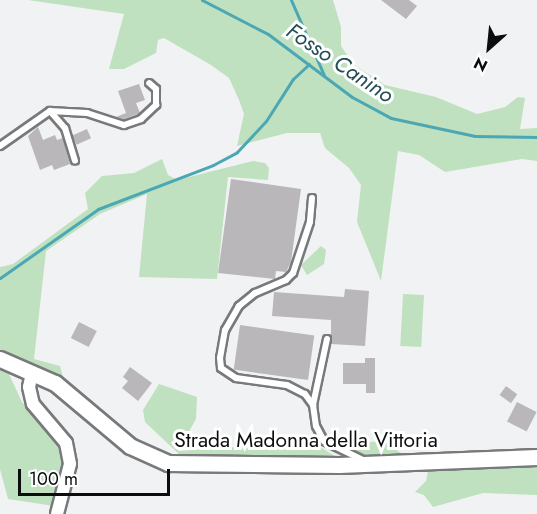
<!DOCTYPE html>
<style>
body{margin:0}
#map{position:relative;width:537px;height:514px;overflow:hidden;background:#f1f2f4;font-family:Jost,sans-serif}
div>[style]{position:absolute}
.green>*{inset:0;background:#bfe1bf;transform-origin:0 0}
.stream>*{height:3px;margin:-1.5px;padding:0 1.5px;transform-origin:1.5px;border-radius:1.5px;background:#4ca7b5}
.building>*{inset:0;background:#b9b7b9;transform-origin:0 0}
.roads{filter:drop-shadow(2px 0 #78797b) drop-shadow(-2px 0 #78797b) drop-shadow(0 2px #78797b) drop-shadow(0 -2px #78797b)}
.service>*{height:6px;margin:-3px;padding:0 3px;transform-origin:3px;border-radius:3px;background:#fff}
.minor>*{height:12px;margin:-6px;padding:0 6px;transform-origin:6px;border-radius:6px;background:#fff}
.tertiary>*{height:15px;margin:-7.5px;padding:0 7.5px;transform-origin:7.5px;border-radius:7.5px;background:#fff}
span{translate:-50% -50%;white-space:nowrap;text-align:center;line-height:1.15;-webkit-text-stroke:6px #fff;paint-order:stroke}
.street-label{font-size:21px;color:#0c0d0d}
.water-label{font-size:22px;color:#244d54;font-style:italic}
.north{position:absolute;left:459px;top:18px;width:60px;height:60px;-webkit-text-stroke:4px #fff;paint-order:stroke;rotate:207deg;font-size:16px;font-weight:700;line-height:24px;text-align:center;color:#0c0d0d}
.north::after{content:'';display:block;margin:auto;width:21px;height:27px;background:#0c0d0d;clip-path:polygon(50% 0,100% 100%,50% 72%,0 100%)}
.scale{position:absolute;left:18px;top:469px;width:152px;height:27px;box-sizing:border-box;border:3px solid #0c0d0d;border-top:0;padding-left:8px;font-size:18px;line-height:21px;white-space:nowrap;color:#0c0d0d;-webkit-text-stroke:4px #fff;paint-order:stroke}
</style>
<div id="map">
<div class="green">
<i style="clip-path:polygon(28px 0,333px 0,341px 27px,341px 46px,354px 65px,385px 85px,436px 97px,477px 114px,505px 107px,518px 97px,525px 98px,520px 129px,537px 128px,537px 161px,522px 159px,445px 172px,419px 155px,398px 151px,381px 281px,357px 222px,361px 185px,349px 168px,325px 148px,320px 133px,287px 133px,237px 146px,244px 114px,239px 100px,229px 78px,211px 65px,164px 38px,158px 40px,156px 53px,124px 69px,109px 69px,124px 14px)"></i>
<i style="clip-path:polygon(162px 159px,168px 175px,177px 180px,253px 161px,265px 163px,269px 168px,268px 180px,228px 177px,217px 279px,139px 277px,147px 194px,100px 214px,46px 251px,34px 359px,60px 366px,63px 377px,57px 378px,0 353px,0 267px,13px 264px,88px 209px,85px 193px,102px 176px,134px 173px)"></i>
<i style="clip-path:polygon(321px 246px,326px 250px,324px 264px,307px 275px,301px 265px)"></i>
<i style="left:403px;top:294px;width:21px;height:52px;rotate:3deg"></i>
<i style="clip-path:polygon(0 368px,8px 372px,22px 402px,60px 449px,65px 471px,54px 506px,8px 499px,0 469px)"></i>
<i style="clip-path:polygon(159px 384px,197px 397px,196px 419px,178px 451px,300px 443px,317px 445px,343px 461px,182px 457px,145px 422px,143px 410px)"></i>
<i style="clip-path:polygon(384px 441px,409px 459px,354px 461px,346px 457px,338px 444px)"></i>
<i style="clip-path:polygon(537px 464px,537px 495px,483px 493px,433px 507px,424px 495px,415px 492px,426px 481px,429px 467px)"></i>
</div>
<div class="stream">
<i style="left:202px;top:0;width:74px;rotate:27.3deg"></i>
<i style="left:268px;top:34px;width:105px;rotate:36.9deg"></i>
<i style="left:352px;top:97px;width:44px;rotate:28.3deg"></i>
<i style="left:391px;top:118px;width:86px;rotate:12.1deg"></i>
<i style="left:475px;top:136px;width:62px;rotate:0.9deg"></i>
<i style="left:291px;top:0;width:82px;rotate:66.3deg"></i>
<i style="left:0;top:278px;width:120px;rotate:-35.1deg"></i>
<i style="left:98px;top:209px;width:123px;rotate:-20.9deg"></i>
<i style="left:213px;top:165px;width:27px;rotate:-28deg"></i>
<i style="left:237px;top:152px;width:42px;rotate:-46.9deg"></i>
<i style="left:266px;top:121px;width:50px;rotate:-57.3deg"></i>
<i style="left:293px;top:79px;width:22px;rotate:-43deg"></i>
</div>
<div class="building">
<i style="clip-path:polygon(381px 0,409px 0,417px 6px,406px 19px)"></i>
<i style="clip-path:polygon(139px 84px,145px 100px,136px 103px,140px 113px,124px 119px,116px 117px,126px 113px,118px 91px)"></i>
<i style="clip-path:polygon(38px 127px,43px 140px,55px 135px,57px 140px,63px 138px,70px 164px,54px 170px,52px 165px,40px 170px,28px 136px)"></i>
<i style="left:87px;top:129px;width:10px;height:16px;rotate:66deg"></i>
<i style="clip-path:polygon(231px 179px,301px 189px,291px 262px,286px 272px,276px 271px,275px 279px,218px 273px)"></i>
<i style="clip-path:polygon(345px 289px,369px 291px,365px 346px,331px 344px,331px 320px,272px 316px,274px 292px,344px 297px)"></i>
<i style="left:79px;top:322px;width:20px;height:18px;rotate:27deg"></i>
<i style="left:240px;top:325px;width:75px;height:45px;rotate:8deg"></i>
<i style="clip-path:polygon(365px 358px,375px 358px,375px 393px,366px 393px,366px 384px,343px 384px,343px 363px,365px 363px)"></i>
<i style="clip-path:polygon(130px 367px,152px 383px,138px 401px,122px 388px,128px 381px,123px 377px)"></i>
<i style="left:506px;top:386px;width:14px;height:11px;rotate:36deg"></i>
<i style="left:517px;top:402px;width:22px;height:22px;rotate:27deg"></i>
</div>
<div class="roads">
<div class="service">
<i style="left:50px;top:111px;width:37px;rotate:3deg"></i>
<i style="left:87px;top:113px;width:39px;rotate:18deg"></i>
<i style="left:124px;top:125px;width:18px;rotate:-19deg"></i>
<i style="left:141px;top:119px;width:21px;rotate:-43deg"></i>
<i style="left:156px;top:105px;width:16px;rotate:-90deg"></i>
<i style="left:156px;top:89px;width:9px;rotate:-139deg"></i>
<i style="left:0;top:146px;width:61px;rotate:-35deg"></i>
<i style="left:50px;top:111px;width:23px;rotate:49deg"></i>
<i style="left:65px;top:128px;width:34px;rotate:73deg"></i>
<i style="left:312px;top:198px;width:24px;rotate:95deg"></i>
<i style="left:310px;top:222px;width:54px;rotate:108.4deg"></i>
<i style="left:293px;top:273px;width:10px;rotate:135deg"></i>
<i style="left:286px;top:280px;width:34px;rotate:157deg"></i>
<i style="left:255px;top:293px;width:21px;rotate:141deg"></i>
<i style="left:239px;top:306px;width:28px;rotate:120deg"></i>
<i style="left:225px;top:330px;width:28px;rotate:100deg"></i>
<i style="left:220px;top:358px;width:10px;rotate:84deg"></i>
<i style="left:221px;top:368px;width:18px;rotate:34deg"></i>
<i style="left:236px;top:378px;width:51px;rotate:7.8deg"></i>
<i style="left:287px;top:385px;width:20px;rotate:27deg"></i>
<i style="left:305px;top:394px;width:14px;rotate:54deg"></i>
<i style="left:327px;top:339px;width:67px;rotate:102deg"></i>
<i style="left:313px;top:405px;width:21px;rotate:82deg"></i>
<i style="left:316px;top:426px;width:17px;rotate:62deg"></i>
<i style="left:324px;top:441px;width:43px;rotate:26deg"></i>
</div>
<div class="minor">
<i style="left:32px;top:373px;width:14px;rotate:102deg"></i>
<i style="left:29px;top:387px;width:17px;rotate:77deg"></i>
<i style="left:33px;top:404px;width:51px;rotate:49.8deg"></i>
<i style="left:66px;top:443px;width:21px;rotate:79deg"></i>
<i style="left:70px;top:464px;width:52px;rotate:104.6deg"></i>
</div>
<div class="tertiary">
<i style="left:0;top:359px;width:60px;rotate:23.6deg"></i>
<i style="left:55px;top:383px;width:98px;rotate:40deg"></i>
<i style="left:130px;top:446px;width:42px;rotate:24.1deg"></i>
<i style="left:168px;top:463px;width:171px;rotate:0.7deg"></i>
<i style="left:339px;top:465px;width:198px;rotate:-2.3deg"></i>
</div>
</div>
<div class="street-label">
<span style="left:306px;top:440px">Strada Madonna della Vittoria</span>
</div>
<div class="water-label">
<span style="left:340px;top:63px;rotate:34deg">Fosso Canino</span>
</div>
<div class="north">N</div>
<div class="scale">100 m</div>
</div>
